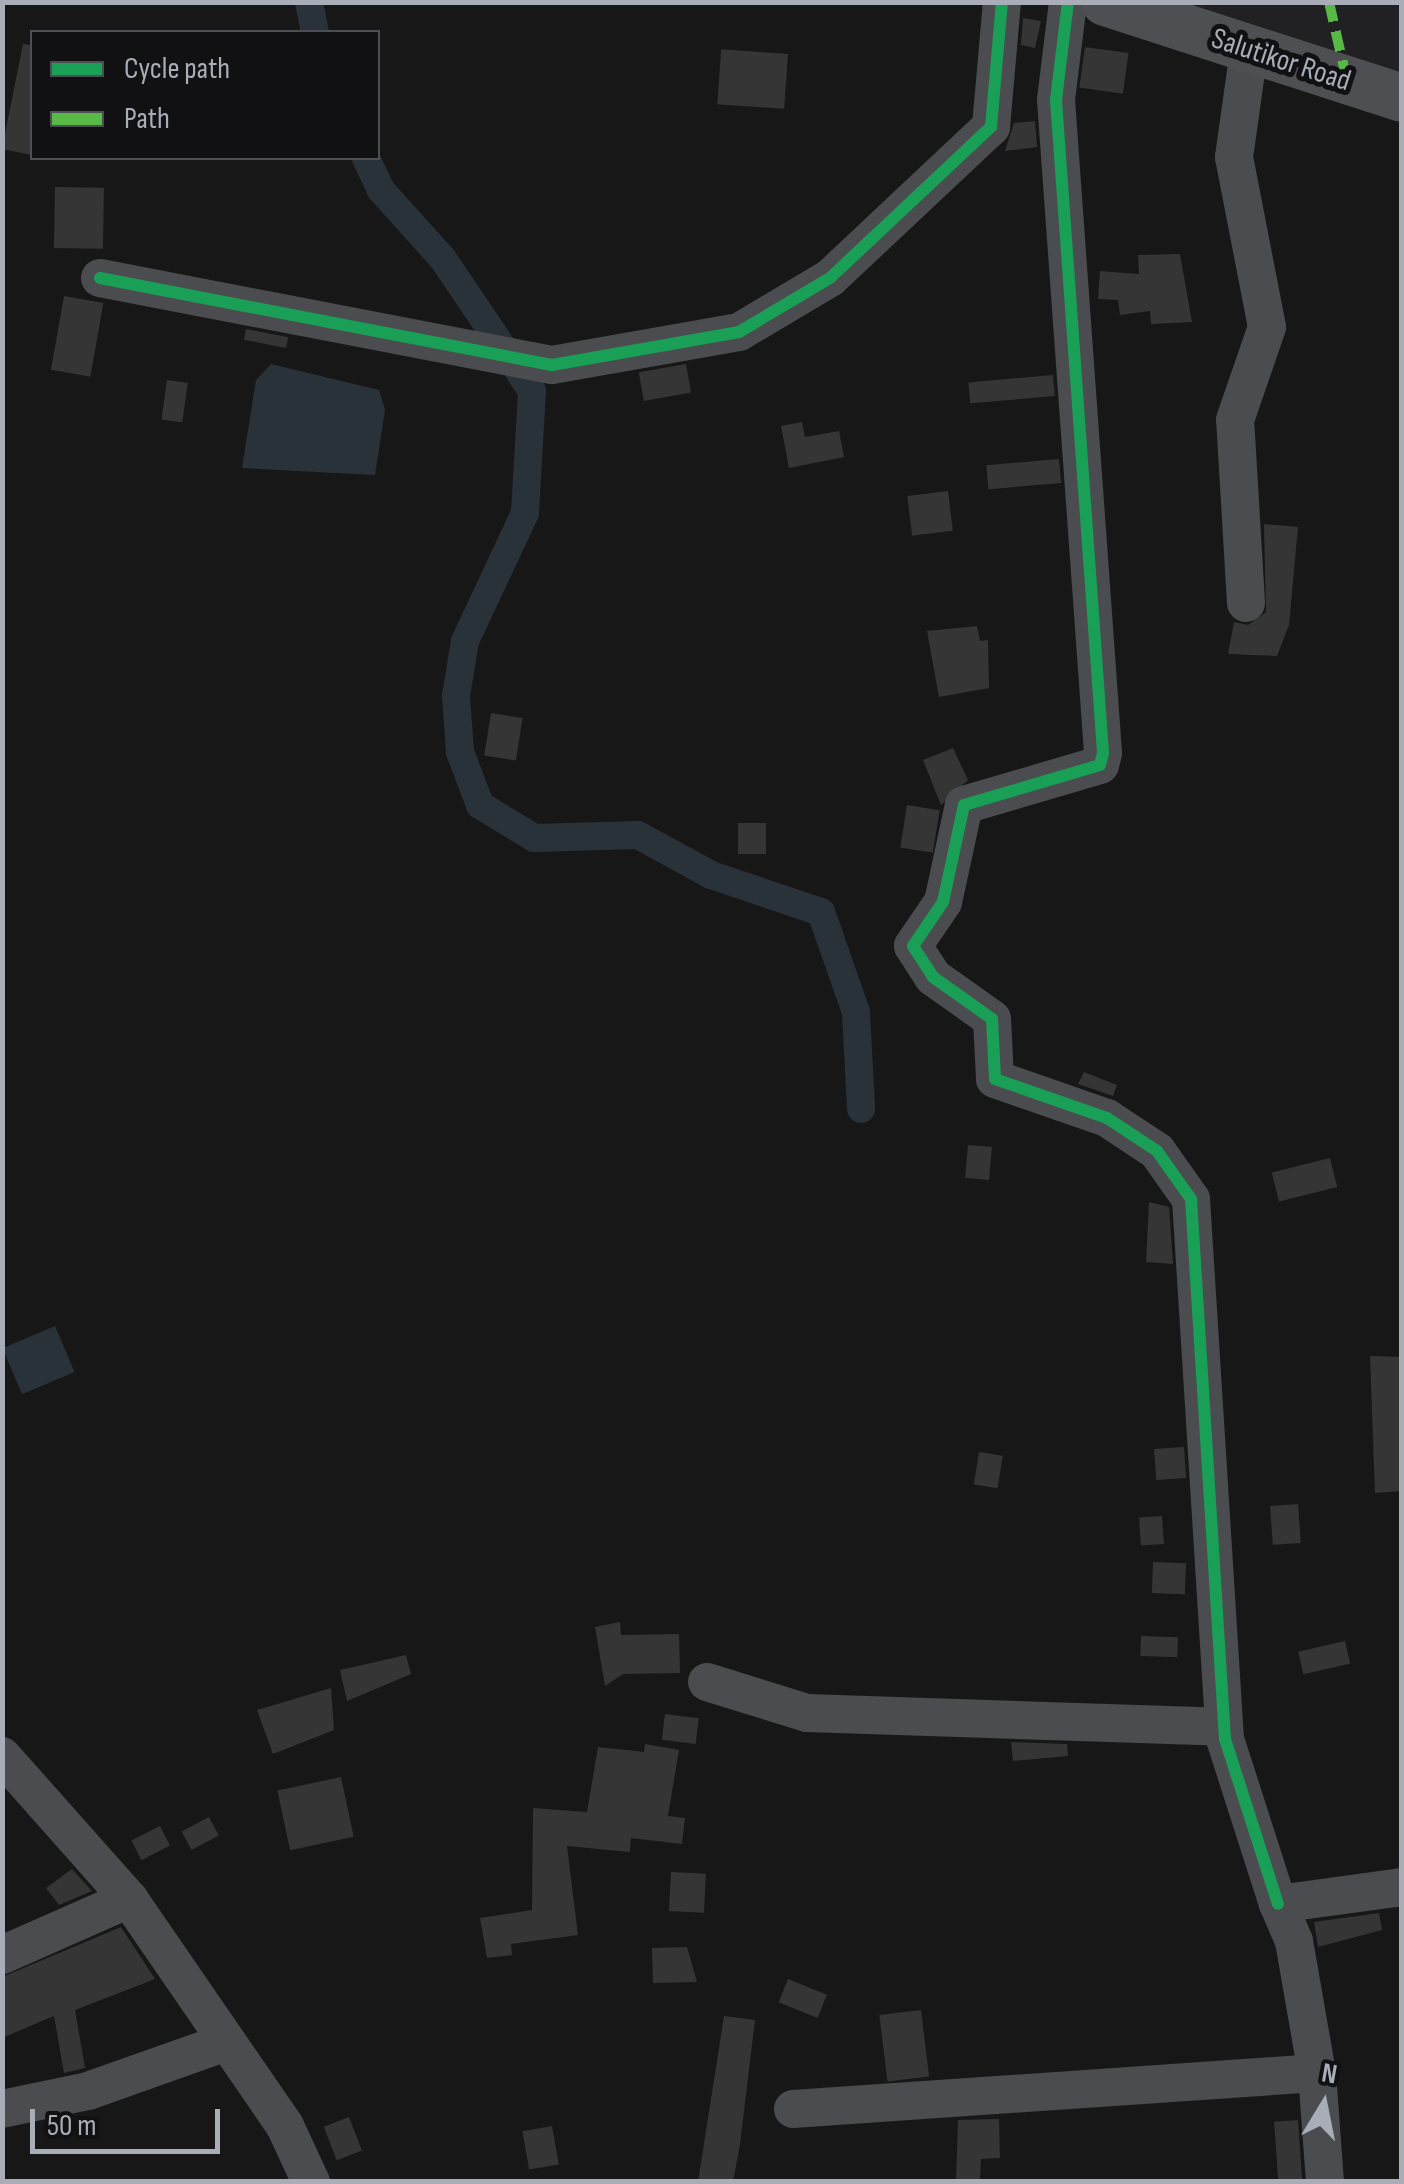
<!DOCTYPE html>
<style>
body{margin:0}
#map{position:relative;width:1404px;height:2184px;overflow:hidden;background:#171717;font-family:"Sofia Sans Condensed",sans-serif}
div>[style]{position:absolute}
.built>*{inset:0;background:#212123}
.water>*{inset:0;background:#2a3239;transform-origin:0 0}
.canal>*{height:28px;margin:-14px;padding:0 14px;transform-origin:14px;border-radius:14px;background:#2a3239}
.building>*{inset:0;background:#353536;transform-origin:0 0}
.minor>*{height:38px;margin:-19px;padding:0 19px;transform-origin:19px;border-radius:19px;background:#4b4c50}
.major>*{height:48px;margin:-24px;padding:0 24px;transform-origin:24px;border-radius:24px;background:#4d4f52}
.quiet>*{height:10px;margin-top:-5px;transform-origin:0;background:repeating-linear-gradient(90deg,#58b947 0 20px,transparent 0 30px)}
.cycleway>*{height:12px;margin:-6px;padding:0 6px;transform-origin:6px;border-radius:6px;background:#1a9f57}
span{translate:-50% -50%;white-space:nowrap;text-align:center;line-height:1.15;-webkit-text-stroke:10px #111113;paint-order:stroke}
.street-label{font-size:30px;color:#a8adb8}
.frame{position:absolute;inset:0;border:5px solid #a8adb8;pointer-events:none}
.legend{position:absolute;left:30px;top:30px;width:350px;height:130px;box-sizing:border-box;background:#111113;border:2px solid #4d4f55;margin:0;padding:12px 18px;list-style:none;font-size:30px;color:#a8adb8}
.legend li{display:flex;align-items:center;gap:20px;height:50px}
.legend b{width:50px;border:2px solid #4d4f55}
.north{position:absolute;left:1274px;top:2054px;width:100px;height:100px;-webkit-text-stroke:8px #111113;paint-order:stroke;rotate:10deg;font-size:28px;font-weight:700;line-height:40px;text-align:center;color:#a8adb8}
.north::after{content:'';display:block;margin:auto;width:35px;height:45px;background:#a8adb8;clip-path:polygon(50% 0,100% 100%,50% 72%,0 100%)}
.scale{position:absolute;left:30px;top:2109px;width:190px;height:45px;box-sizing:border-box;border:5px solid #a8adb8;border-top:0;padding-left:12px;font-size:30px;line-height:35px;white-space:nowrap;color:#a8adb8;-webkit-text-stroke:8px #111113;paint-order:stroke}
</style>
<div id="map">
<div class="built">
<i style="clip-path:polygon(1133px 3px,1401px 3px,1401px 91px)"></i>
</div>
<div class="water">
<i style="clip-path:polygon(271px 364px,379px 390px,385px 410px,375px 475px,242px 468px,256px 380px)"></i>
<i style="left:55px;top:1326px;width:50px;height:57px;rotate:67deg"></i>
</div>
<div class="canal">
<i style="left:309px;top:2px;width:31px;rotate:79deg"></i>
<i style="left:366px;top:158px;width:35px;rotate:65deg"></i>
<i style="left:381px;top:190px;width:93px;rotate:48.1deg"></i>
<i style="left:443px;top:259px;width:159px;rotate:56deg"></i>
<i style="left:532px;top:391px;width:122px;rotate:93.3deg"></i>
<i style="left:525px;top:513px;width:141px;rotate:115.1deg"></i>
<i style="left:465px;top:641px;width:56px;rotate:99.3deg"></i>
<i style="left:456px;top:696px;width:56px;rotate:85.9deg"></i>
<i style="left:460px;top:752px;width:57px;rotate:69.3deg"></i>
<i style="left:480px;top:805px;width:63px;rotate:31.4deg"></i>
<i style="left:534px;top:838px;width:104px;rotate:-1.7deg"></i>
<i style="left:638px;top:835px;width:83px;rotate:28.7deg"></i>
<i style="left:711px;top:875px;width:116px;rotate:18.6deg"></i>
<i style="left:821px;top:912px;width:106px;rotate:70.7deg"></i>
<i style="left:856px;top:1012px;width:97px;rotate:87deg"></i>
</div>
<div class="building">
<i style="clip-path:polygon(1023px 18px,1041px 21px,1035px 48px,1021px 45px)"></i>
<i style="clip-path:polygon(23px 44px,32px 45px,32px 155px,2px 149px)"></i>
<i style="left:1085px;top:47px;width:44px;height:41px;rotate:8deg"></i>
<i style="left:788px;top:54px;width:55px;height:67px;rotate:94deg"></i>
<i style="clip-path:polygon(1035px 121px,1037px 147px,1005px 151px,1014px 123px)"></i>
<i style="left:55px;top:187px;width:49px;height:61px;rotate:1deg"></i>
<i style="clip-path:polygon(1180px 254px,1192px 322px,1151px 324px,1150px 311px,1120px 315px,1118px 300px,1098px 299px,1100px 271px,1139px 274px,1138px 255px)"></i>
<i style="left:64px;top:296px;width:40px;height:75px;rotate:10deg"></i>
<i style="left:246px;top:329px;width:43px;height:11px;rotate:11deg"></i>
<i style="left:686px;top:364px;width:29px;height:48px;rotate:80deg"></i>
<i style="left:1053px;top:375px;width:21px;height:85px;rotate:85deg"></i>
<i style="left:167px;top:380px;width:21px;height:40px;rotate:8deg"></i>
<i style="clip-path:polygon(802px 422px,805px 437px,839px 431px,844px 457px,789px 468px,781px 426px)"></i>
<i style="left:1059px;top:459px;width:24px;height:73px;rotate:85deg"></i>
<i style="left:948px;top:491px;width:40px;height:41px;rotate:83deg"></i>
<i style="clip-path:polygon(1264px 524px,1298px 527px,1289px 625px,1277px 656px,1228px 654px,1234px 622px,1248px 625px,1266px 612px)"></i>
<i style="clip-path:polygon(977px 626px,980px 641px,988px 640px,989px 688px,939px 697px,927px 631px)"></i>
<i style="left:491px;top:713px;width:32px;height:43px;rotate:9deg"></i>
<i style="clip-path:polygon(953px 748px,968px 780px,941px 805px,923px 760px)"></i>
<i style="left:907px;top:805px;width:33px;height:43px;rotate:9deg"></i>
<i style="left:738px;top:823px;width:28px;height:31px"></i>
<i style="clip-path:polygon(1084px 1072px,1117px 1085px,1113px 1096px,1078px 1084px)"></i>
<i style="left:968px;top:1145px;width:24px;height:33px;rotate:5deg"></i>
<i style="left:1330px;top:1158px;width:30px;height:60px;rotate:76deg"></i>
<i style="clip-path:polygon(1149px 1202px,1169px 1207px,1173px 1264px,1146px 1262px)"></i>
<i style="clip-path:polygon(1370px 1356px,1402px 1357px,1402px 1491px,1375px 1493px)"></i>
<i style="left:1184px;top:1447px;width:31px;height:30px;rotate:86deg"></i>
<i style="left:979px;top:1452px;width:24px;height:33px;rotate:9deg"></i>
<i style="left:1298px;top:1504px;width:39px;height:28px;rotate:86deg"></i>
<i style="left:1162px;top:1516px;width:28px;height:23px;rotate:86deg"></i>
<i style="left:1153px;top:1562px;width:33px;height:31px;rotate:2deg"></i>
<i style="clip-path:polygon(620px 1622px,621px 1635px,679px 1634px,680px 1673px,623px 1674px,605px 1686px,595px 1627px)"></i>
<i style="left:1141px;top:1636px;width:37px;height:20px;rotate:2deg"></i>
<i style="left:1345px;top:1641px;width:23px;height:48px;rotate:77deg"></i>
<i style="clip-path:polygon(406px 1655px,411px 1674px,347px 1701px,340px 1670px)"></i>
<i style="clip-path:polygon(331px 1688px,334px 1730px,273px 1754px,257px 1710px)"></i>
<i style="left:665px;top:1714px;width:34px;height:26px;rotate:7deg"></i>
<i style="clip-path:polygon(1011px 1742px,1067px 1744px,1068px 1756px,1013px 1761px)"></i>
<i style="clip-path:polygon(645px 1744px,679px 1750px,668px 1816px,685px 1818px,682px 1844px,631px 1838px,630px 1852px,567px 1846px,578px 1935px,511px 1944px,512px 1955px,487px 1958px,480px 1918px,532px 1910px,533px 1808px,587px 1812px,598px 1747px,644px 1752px)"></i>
<i style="left:341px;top:1777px;width:61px;height:65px;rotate:78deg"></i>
<i style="left:209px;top:1817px;width:21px;height:31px;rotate:62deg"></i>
<i style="left:160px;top:1826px;width:22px;height:32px;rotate:63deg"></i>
<i style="clip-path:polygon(72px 1869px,92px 1891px,59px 1905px,46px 1888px)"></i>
<i style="left:671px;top:1872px;width:35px;height:39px;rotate:3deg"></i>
<i style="clip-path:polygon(1379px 1913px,1382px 1930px,1318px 1947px,1314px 1922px)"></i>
<i style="clip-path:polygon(121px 1927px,155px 1979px,75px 2010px,85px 2068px,64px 2073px,54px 2016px,2px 2038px,2px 1977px)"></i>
<i style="clip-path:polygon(687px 1947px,697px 1982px,653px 1983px,652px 1948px)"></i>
<i style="left:788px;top:1979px;width:42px;height:25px;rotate:22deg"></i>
<i style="left:921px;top:2010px;width:67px;height:42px;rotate:83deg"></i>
<i style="clip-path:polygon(724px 2016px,755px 2020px,740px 2144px,733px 2182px,698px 2182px)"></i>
<i style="left:349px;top:2117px;width:36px;height:27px;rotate:69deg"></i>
<i style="clip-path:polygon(999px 2119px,1000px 2158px,981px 2159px,980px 2182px,956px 2182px,958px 2120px)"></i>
<i style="left:1298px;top:2120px;width:62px;height:24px;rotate:86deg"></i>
<i style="left:552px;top:2126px;width:39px;height:30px;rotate:80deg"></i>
</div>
<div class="minor">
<i style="left:1068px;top:2px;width:99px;rotate:97deg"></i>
<i style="left:1056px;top:100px;width:655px;rotate:85.88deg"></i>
<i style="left:1103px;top:753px;width:12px;rotate:104deg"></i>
<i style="left:1100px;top:765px;width:142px;rotate:163.6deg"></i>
<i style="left:964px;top:805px;width:99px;rotate:102.2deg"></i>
<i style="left:943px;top:902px;width:53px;rotate:124.3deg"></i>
<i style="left:913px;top:946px;width:37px;rotate:57deg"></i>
<i style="left:933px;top:977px;width:72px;rotate:35.4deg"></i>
<i style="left:992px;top:1019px;width:60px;rotate:87.1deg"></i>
<i style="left:995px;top:1079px;width:119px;rotate:19.2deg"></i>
<i style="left:1107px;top:1118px;width:60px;rotate:33.4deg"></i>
<i style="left:1157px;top:1151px;width:59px;rotate:54.7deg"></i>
<i style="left:1191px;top:1199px;width:541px;rotate:86.4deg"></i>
<i style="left:1225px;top:1739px;width:173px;rotate:72.2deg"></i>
<i style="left:100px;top:278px;width:460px;rotate:10.9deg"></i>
<i style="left:552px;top:365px;width:190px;rotate:-10deg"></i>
<i style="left:739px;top:332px;width:106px;rotate:-30.7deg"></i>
<i style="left:830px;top:278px;width:221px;rotate:-43.2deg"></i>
<i style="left:991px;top:127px;width:125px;rotate:-85deg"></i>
<i style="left:1246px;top:603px;width:183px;rotate:-93.4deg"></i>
<i style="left:1235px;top:420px;width:98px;rotate:-71deg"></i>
<i style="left:1267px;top:327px;width:173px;rotate:-101deg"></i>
<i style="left:1234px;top:157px;width:108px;rotate:-82deg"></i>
<i style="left:707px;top:1682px;width:105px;rotate:17.2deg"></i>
<i style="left:807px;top:1713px;width:416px;rotate:1.9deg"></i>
<i style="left:2px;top:1756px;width:191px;rotate:48.4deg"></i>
<i style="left:129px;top:1899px;width:275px;rotate:55.5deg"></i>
<i style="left:285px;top:2126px;width:62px;rotate:65.1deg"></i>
<i style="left:2px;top:1955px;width:139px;rotate:-23.8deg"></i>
<i style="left:2px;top:2109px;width:88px;rotate:-11.8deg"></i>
<i style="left:88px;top:2091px;width:141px;rotate:-19.5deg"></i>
<i style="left:793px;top:2109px;width:525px;rotate:-3.93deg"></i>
<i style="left:1325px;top:2182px;width:109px;rotate:-94.2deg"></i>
<i style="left:1317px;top:2073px;width:134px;rotate:-99.9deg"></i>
<i style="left:1294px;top:1941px;width:40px;rotate:-113.4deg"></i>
<i style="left:1278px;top:1904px;width:125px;rotate:-7.8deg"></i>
</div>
<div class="major">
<i style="left:1105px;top:2px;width:312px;rotate:17.9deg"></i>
</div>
<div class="quiet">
<i style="left:1329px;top:2px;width:81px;rotate:77.2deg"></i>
</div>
<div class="cycleway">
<i style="left:1068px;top:2px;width:99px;rotate:97deg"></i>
<i style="left:1056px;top:100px;width:655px;rotate:85.88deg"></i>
<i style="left:1103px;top:753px;width:12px;rotate:104deg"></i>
<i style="left:1100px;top:765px;width:142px;rotate:163.6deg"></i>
<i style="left:964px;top:805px;width:99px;rotate:102.2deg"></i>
<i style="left:943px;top:902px;width:53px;rotate:124.3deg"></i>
<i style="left:913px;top:946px;width:37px;rotate:57deg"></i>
<i style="left:933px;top:977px;width:72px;rotate:35.4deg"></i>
<i style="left:992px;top:1019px;width:60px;rotate:87.1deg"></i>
<i style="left:995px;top:1079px;width:119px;rotate:19.2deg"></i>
<i style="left:1107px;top:1118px;width:60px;rotate:33.4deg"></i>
<i style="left:1157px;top:1151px;width:59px;rotate:54.7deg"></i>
<i style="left:1191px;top:1199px;width:541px;rotate:86.4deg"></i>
<i style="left:1225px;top:1739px;width:173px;rotate:72.2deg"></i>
<i style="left:100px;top:278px;width:460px;rotate:10.9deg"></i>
<i style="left:552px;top:365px;width:190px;rotate:-10deg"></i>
<i style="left:739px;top:332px;width:106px;rotate:-30.7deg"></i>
<i style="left:830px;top:278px;width:221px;rotate:-43.2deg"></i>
<i style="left:991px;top:127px;width:125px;rotate:-85deg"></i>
</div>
<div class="street-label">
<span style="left:1281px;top:60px;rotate:18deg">Salutikor Road</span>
</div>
<div class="frame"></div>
<ul class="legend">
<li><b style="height:12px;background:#1a9f57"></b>Cycle path</li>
<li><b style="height:12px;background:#58b947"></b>Path</li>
</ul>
<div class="north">N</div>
<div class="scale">50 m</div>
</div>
